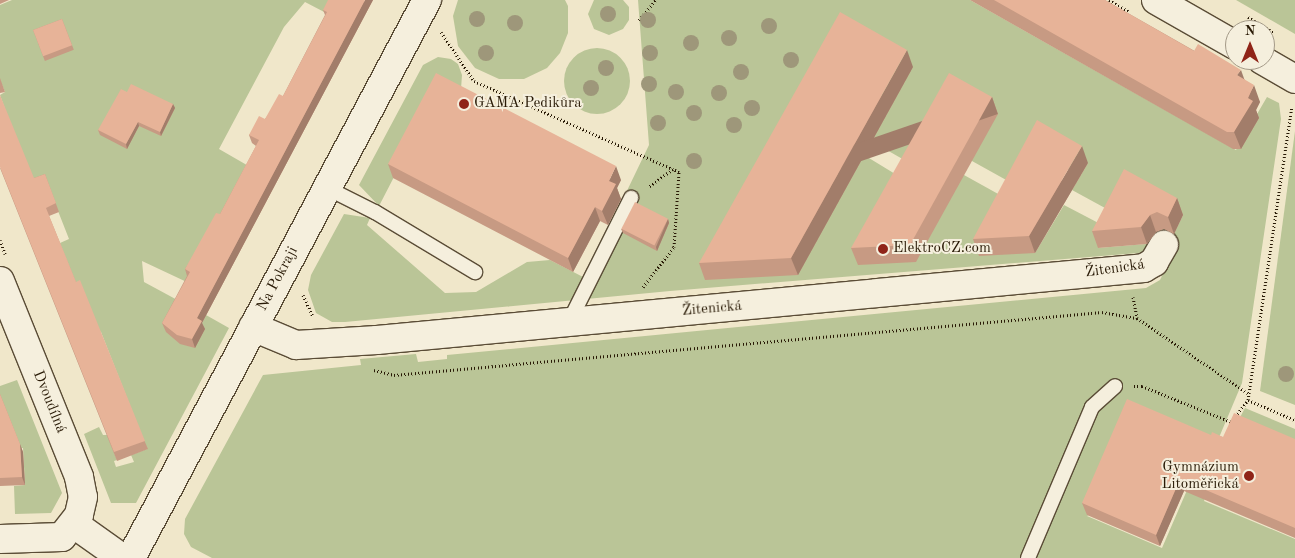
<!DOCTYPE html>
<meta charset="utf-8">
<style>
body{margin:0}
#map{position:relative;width:1295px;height:558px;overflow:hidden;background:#f0e7ca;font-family:"Old Standard TT",serif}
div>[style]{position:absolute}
.green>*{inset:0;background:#bac597}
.round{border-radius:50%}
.path>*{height:3px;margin-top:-1.5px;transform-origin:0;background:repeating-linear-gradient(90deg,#281905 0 1px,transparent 0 3.5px)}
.roads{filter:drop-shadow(1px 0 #5a4c36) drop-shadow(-1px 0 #5a4c36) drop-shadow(0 1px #5a4c36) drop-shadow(0 -1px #5a4c36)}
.lane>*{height:14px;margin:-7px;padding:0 7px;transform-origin:7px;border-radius:7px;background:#f5efdd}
.street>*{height:28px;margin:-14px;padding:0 14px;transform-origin:14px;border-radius:14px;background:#f5efdd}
.secondary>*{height:28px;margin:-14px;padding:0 14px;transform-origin:14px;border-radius:14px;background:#f5efdd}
.trees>*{width:16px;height:16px;margin:-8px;border-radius:50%;background:#9e977a}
.wall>*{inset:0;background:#c79a83;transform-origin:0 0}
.shaded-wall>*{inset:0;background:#a27d6a;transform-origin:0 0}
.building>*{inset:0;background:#e7b398;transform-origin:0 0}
.dots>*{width:14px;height:14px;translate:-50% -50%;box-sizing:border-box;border:2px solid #f5efdd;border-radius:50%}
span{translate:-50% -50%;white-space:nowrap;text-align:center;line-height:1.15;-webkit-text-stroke:4px #f5efdd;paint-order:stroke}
.poi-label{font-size:15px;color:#281905}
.left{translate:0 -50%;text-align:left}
.right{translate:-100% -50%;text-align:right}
.street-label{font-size:15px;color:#281905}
.north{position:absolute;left:1225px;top:20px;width:50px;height:50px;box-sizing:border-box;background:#f5efdd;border:1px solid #a39987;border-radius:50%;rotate:0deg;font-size:14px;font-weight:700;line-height:20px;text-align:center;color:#281905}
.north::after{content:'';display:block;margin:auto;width:18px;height:22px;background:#8f2418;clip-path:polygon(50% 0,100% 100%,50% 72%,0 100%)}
</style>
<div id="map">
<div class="green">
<i style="clip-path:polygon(12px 0,335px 0,328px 14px,305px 2px,284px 27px,219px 149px,252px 168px,191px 284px,142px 261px,144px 282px,181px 302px,200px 327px,206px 315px,229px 328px,136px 503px,111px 503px,84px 434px,99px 427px,103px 435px,107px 435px,117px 460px,114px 461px,116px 467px,134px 462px,131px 455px,147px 449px,101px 332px,95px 329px,60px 243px,69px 239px,47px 183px,33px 188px,0 95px,5px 92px,0 80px,0 5px)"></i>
<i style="clip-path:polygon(458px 0,565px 0,568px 6px,568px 33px,560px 53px,547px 68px,524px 79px,499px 79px,475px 68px,458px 46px,453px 16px)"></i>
<i style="clip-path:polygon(594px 0,623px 0,629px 7px,629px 20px,623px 29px,609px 35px,594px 29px,588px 14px)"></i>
<i style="clip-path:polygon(evenodd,638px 0,970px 0,1236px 150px,1267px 97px,1279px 103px,1281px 119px,1242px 383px,1215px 447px,1087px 516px,1162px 548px,1194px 474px,1211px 483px,1204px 501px,1295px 539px,1295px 558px,212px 558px,191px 547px,184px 534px,185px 519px,263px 375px,361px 365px,360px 359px,416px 354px,418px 362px,447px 359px,447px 355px,1146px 288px,1160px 280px,1175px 250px,670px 291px,345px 322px,332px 322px,316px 313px,308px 290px,311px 275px,344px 214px,370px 218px,367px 225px,445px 293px,476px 292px,527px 262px,550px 260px,585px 278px,649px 145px,638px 0,871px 141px,913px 165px,972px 161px,1017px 186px,1088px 163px,1072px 190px,1116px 214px,1183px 215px,1170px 242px,1098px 248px,1108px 228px,1064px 205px,1035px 253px,1009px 200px,964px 175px,905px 180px,864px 155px,871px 141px)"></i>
<i style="clip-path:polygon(1236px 0,1295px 0,1295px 34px)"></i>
<i class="round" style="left:564px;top:48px;width:66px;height:66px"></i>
<i style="clip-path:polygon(438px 57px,451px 59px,458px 64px,462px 75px,461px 89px,441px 86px,379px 206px,359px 185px,423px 65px)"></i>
<i style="clip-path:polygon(1295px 131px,1295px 405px,1260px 391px)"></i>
<i style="clip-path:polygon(17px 380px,62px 493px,51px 513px,15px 514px,14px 486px,25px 485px,23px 448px,0 449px,0 386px)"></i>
<i style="clip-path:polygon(1245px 408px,1295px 429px,1295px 447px,1237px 423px)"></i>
</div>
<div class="path">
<i style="left:1109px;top:0;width:24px;rotate:30deg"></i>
<i style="left:1248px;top:17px;width:31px;rotate:31deg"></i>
<i style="left:639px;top:20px;width:26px;rotate:-50deg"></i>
<i style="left:441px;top:32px;width:59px;rotate:56deg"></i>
<i style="left:474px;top:81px;width:218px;rotate:23.9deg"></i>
<i style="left:0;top:240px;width:15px;rotate:70deg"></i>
<i style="left:643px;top:287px;width:51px;rotate:-52.2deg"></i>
<i style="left:674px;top:247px;width:75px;rotate:-86.2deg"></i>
<i style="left:679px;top:172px;width:7px;rotate:-153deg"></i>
<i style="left:673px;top:169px;width:31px;rotate:144deg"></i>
<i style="left:303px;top:295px;width:23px;rotate:65deg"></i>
<i style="left:1133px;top:297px;width:21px;rotate:79deg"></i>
<i style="left:1137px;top:318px;width:135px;rotate:34.2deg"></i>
<i style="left:374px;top:370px;width:21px;rotate:14deg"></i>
<i style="left:394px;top:375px;width:711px;rotate:-5.08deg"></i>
<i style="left:1102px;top:312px;width:36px;rotate:10deg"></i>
<i style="left:1134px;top:386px;width:8px"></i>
<i style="left:1142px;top:386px;width:96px;rotate:22deg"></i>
<i style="left:1231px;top:422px;width:28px;rotate:-52deg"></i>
<i style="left:1248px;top:400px;width:51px;rotate:23.1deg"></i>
<i style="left:1248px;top:400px;width:297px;rotate:-81.5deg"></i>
</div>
<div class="roads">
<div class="lane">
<i style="left:327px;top:188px;width:54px;rotate:26.6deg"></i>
<i style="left:375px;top:212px;width:117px;rotate:31deg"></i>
<i style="left:569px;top:322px;width:139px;rotate:-63.4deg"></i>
<i style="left:1028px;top:558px;width:164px;rotate:-67deg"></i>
<i style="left:1092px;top:407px;width:31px;rotate:-42deg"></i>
</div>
<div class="street">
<i style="left:0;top:281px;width:211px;rotate:68deg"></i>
<i style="left:79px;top:477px;width:20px;rotate:79deg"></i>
<i style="left:83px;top:497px;width:18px;rotate:103deg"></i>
<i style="left:79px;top:515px;width:28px;rotate:128deg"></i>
<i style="left:62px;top:537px;width:62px;rotate:178.2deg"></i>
<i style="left:253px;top:327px;width:47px;rotate:22.7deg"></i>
<i style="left:296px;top:345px;width:81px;rotate:-3.5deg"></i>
<i style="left:377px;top:340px;width:770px;rotate:-5.36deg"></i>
<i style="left:1144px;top:268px;width:12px;rotate:-31deg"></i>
<i style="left:1154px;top:262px;width:20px;rotate:-60deg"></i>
<i style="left:74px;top:524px;width:59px;rotate:35.3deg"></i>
</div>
<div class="secondary">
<i style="left:1156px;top:0;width:91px;rotate:29.7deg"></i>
<i style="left:1262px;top:60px;width:38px;rotate:30deg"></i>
<i style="left:131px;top:558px;width:632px;rotate:-62.06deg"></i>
</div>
</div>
<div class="trees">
<i style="left:608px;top:14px"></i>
<i style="left:477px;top:19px"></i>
<i style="left:648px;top:20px"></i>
<i style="left:515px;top:23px"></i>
<i style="left:769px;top:26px"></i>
<i style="left:729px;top:38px"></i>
<i style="left:691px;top:43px"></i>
<i style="left:486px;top:53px"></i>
<i style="left:650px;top:53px"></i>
<i style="left:791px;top:60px"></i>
<i style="left:606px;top:68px"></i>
<i style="left:741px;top:72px"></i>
<i style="left:649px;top:84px"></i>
<i style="left:591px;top:88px"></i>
<i style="left:676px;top:92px"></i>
<i style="left:719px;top:93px"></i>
<i style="left:752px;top:108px"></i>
<i style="left:694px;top:113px"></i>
<i style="left:658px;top:123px"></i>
<i style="left:734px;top:125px"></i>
<i style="left:694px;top:161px"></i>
<i style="left:1286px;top:374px"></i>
</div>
<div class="wall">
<i style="clip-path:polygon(0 0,9px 0,0 4px)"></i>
<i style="clip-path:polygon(373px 0,202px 323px,205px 329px,195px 348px,180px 344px,166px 332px,162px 323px,187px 276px,185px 269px,220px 214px,256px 146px,252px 143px,249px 135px,265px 119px,283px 96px,325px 15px,323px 10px)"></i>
<i style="clip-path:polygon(970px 0,1105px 0,1244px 79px,1260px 102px,1256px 110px,1259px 118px,1241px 149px,1233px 149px)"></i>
<i style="left:62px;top:19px;width:33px;height:31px;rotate:69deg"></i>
<i style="clip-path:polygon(913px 67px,798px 275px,705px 280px,699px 263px)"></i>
<i style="clip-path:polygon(0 78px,5px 92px,0 93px)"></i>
<i style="clip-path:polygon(127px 92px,173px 104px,175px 108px,161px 136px,139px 126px,127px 149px,100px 135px,98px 130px)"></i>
<i style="clip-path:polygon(992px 97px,998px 114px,916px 262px,858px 265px,851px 248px)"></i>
<i style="clip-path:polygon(1088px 163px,1035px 253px,979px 256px,973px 239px)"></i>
<i style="clip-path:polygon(388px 164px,621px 180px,617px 188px,621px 199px,608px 225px,600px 221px,573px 272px,393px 178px)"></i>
<i style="clip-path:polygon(0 168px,34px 178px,45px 174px,59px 212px,49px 216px,76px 282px,148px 449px,117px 461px)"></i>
<i style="clip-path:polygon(1177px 198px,1183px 215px,1174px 234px,1164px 229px,1156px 232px,1147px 244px,1098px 248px,1092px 231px)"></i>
<i style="clip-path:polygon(668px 219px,669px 223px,657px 251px,623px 233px,621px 229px)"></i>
<i style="clip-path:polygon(0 394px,23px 452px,25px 485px,0 486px)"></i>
<i style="clip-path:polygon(1211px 435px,1223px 437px,1295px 439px,1295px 538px,1184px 491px,1160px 546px,1087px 515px,1082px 503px)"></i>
</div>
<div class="shaded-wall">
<i style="clip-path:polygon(365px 0,373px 0,202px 323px,205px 329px,195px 348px,192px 339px,197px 318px)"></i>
<i style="clip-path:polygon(907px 50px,913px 67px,798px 275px,791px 258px)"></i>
<i style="clip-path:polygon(1241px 70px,1247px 87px,1237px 75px)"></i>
<i style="clip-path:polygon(1254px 85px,1260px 102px,1256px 110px,1259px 118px,1241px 149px,1234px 132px,1248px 98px)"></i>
<i style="left:992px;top:97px;width:18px;height:169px;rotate:71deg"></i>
<i style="clip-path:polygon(173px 104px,175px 108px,161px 136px,160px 132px)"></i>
<i style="clip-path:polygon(138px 122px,139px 126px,127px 149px,126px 144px)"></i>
<i style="clip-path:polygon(1082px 146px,1088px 163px,1035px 253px,1029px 236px)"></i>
<i style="clip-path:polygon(616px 166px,621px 180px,617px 188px,621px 199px,608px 225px,602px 211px,609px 181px)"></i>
<i style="clip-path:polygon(1177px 198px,1183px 215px,1174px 234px,1168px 217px)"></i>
<i style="clip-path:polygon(595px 207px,600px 221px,573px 272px,568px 258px)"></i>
<i style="clip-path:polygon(1150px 215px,1156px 232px,1147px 244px,1141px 227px)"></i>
<i style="clip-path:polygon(668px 219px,669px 223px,657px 251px,656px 247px)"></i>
<i style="clip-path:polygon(20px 444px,23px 452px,25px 485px,22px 477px)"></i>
<i style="clip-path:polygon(1180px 479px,1184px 491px,1160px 546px,1156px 535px)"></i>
</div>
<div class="building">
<i style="clip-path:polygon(328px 0,365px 0,197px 318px,202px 321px,192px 339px,177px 335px,162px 323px,190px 272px,185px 269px,216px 213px,220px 214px,259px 140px,249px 135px,259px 116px,265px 119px,279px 94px,283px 96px,327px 12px,323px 10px)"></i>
<i style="clip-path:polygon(994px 0,1105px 0,1194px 51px,1198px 44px,1241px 70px,1237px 75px,1254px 85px,1248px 98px,1253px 101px,1234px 132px,1227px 132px)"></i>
<i style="clip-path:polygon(840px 12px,907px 50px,791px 258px,699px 263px)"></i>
<i style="left:62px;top:19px;width:28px;height:31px;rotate:69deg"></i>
<i style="clip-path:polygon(436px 73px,616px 166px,609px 181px,616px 184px,602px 211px,595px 207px,568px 258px,388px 164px)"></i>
<i style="clip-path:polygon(949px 73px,992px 97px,910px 245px,851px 248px)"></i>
<i style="clip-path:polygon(131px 84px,173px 104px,160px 132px,138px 122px,126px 144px,98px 130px,121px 89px,127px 92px)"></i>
<i style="clip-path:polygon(0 95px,34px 178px,45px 174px,56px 203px,46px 208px,76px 282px,80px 280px,145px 441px,114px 452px,0 167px)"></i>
<i style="clip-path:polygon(1037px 120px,1082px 146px,1029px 236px,973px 239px)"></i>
<i style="clip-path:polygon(1124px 169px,1177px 198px,1168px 217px,1157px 212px,1150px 215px,1141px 227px,1092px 231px)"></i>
<i style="left:635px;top:202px;width:37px;height:30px;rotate:27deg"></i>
<i style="clip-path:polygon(0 394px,20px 444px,22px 477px,0 478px)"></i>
<i style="clip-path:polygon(1127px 399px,1211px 435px,1212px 432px,1223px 437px,1234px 413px,1295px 439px,1295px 528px,1180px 479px,1156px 535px,1082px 503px)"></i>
</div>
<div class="dots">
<i style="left:464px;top:104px;background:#8f2418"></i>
<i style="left:883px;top:249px;background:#8f2418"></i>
<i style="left:1249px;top:476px;background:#8f2418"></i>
</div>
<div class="poi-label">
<span class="left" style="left:474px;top:104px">GAMA Pedikůra</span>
<span class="left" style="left:893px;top:249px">ElektroCZ.com</span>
<span class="right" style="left:1239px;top:476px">Gymnázium<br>Litoměřická</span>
</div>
<div class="street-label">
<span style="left:1115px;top:269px;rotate:-8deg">Žitenická</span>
<span style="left:278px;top:279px;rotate:-62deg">Na Pokraji</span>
<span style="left:712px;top:309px;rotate:-5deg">Žitenická</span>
<span style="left:49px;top:402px;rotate:68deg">Dvoudílná</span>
</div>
<div class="north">N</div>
</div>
